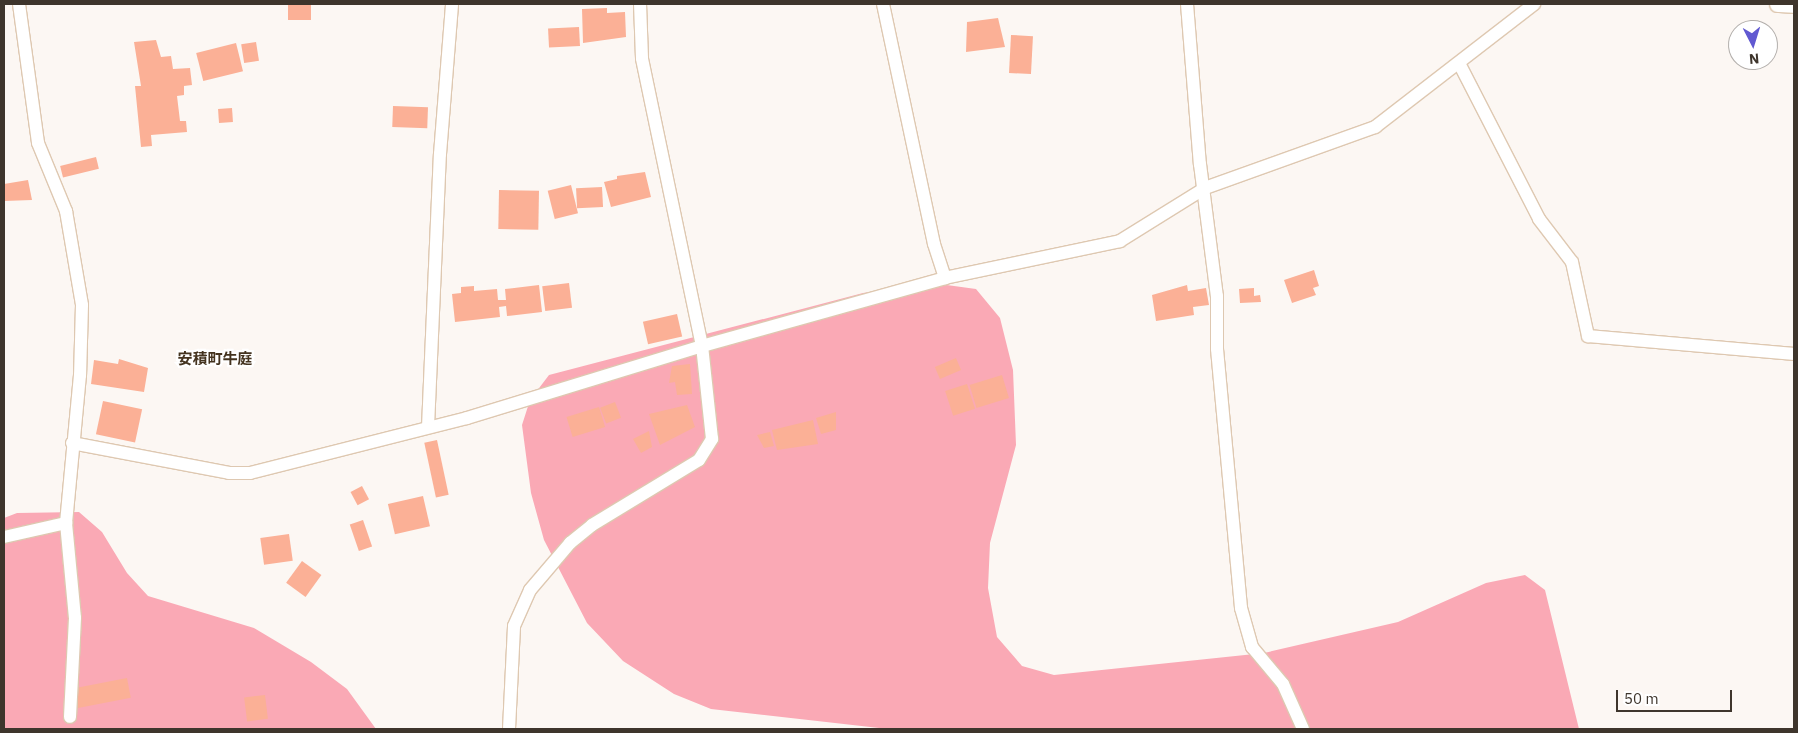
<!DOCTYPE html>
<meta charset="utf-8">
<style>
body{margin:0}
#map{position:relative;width:1798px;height:733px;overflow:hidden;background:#fcf7f3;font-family:"IBM Plex Sans","Noto Sans JP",sans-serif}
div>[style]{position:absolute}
.forest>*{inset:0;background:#faa9b5}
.building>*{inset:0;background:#fbb096;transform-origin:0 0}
.roads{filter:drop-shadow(1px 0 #dec8b1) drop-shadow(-1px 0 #dec8b1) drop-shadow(0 1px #dec8b1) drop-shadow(0 -1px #dec8b1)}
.minor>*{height:12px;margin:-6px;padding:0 6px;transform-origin:6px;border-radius:6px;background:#fff}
.tertiary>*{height:15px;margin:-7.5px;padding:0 7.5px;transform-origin:7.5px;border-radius:7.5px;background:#fff}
span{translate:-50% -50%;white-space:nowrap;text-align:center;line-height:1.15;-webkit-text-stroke:4.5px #fff;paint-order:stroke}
.quarter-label{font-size:15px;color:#44331f;font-weight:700}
.frame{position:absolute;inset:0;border:5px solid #3e352c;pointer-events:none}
.north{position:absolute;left:1728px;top:20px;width:50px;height:50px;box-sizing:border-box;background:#fff;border:1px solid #b2aeab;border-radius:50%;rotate:175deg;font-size:14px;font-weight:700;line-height:20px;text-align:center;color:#3e352c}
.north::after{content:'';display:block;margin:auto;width:18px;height:22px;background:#6159d1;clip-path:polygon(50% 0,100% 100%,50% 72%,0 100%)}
.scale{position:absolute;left:1616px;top:690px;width:116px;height:22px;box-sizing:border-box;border:2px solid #3e352c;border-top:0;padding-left:6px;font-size:15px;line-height:18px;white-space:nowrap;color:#3e352c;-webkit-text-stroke:4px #fff;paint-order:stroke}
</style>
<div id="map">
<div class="forest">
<i style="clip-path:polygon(932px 283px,976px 289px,1000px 318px,1013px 370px,1016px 445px,990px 543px,988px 588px,997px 637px,1022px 666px,1054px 675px,1264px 653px,1398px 622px,1486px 583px,1525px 575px,1545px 590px,1579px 729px,888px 729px,711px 709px,674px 694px,623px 661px,587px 623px,544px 540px,531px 493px,522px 425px,530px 400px,549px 375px,863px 293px)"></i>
<i style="clip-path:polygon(79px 512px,102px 532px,127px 573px,148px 596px,254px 628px,311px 662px,347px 689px,376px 729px,4px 729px,4px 518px,17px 513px)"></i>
</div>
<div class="building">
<i style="left:288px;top:4px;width:23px;height:16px"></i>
<i style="clip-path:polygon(607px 8px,607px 13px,625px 12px,626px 37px,583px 43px,582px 9px)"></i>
<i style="clip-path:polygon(998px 18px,1005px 47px,966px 52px,967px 22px)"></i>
<i style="left:579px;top:27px;width:19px;height:31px;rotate:87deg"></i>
<i style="left:1011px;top:35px;width:22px;height:38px;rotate:3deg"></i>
<i style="clip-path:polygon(156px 40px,161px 57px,171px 56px,173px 69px,190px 68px,192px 85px,184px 86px,184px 95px,177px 96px,180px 121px,186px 121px,187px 132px,151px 135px,152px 146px,141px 147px,135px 86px,141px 86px,134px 42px)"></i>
<i style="left:256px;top:42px;width:19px;height:15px;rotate:81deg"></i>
<i style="left:236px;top:43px;width:29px;height:41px;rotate:76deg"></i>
<i style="left:393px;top:106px;width:35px;height:21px;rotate:2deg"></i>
<i style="left:232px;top:108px;width:14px;height:14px;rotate:86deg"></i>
<i style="left:96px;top:157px;width:12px;height:37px;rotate:76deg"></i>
<i style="clip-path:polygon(645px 172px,651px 197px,611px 207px,604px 182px,617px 179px,617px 176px)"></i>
<i style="clip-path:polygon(28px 180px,32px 200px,4px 201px,4px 184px)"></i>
<i style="left:571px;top:185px;width:29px;height:24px;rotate:76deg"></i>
<i style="left:602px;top:187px;width:20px;height:26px;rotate:87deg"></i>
<i style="left:499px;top:190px;width:40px;height:39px;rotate:1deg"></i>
<i style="clip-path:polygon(1314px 270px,1319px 286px,1313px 288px,1316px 295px,1292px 303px,1284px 280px)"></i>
<i style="left:569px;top:283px;width:25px;height:27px;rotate:83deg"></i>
<i style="clip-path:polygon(539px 285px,542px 312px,507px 316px,506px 306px,499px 307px,500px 317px,455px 322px,452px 294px,461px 293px,461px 287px,474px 286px,474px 291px,497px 289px,498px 300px,506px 300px,505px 289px)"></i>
<i style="clip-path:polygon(1187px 285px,1188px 291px,1206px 288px,1209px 305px,1193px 307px,1194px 315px,1156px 321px,1152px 295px)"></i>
<i style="clip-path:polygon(1254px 288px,1254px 296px,1260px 295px,1261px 302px,1240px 303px,1239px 289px)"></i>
<i style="left:677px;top:314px;width:23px;height:35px;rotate:77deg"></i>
<i style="left:956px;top:358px;width:13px;height:23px;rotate:67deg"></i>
<i style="clip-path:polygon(119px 359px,148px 368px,144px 392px,91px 384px,94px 360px,118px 364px)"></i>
<i style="clip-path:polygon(690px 364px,692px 394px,677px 395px,675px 382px,669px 383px,672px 366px)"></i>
<i style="left:1002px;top:375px;width:24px;height:34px;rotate:73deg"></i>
<i style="left:967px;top:384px;width:26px;height:23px;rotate:72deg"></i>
<i style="left:103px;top:401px;width:40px;height:34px;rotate:12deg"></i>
<i style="left:615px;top:402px;width:17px;height:16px;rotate:69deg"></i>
<i style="clip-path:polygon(687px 405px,695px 427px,660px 445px,649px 414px)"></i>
<i style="left:599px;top:407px;width:21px;height:34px;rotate:73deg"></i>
<i style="clip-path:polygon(836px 412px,836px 430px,821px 434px,816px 418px)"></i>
<i style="clip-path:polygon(813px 420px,818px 444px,777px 450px,772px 430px)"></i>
<i style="clip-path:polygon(649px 431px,652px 447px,641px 453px,633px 439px)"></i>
<i style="clip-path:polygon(770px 432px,774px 446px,764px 448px,757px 435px)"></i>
<i style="left:437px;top:440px;width:56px;height:13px;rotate:78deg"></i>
<i style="left:362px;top:486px;width:15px;height:13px;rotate:62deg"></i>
<i style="left:423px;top:496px;width:31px;height:36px;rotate:77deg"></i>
<i style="left:363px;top:520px;width:28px;height:14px;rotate:71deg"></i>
<i style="left:289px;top:534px;width:27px;height:29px;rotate:82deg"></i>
<i style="left:302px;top:561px;width:24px;height:27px;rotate:36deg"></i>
<i style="left:127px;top:678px;width:20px;height:55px;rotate:79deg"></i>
<i style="left:265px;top:695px;width:24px;height:21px;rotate:83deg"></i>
</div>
<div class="roads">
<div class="minor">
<i style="left:19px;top:4px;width:140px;rotate:82.2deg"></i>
<i style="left:38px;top:143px;width:74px;rotate:67.6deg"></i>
<i style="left:66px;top:211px;width:95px;rotate:80.3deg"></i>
<i style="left:82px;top:305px;width:70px;rotate:91.6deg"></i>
<i style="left:80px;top:375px;width:149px;rotate:95.4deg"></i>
<i style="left:66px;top:523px;width:95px;rotate:84.6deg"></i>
<i style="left:75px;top:618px;width:99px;rotate:92.9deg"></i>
<i style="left:883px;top:4px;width:245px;rotate:78deg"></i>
<i style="left:934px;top:244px;width:36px;rotate:72deg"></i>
<i style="left:1187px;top:4px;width:161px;rotate:85.4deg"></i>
<i style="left:1200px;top:164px;width:133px;rotate:82.7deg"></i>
<i style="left:1217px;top:296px;width:53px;rotate:90deg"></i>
<i style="left:1217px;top:349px;width:260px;rotate:84.7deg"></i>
<i style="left:1241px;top:608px;width:41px;rotate:74.2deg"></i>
<i style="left:1252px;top:647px;width:48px;rotate:50deg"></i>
<i style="left:1283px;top:684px;width:49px;rotate:66deg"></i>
<i style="left:1460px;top:65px;width:173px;rotate:62.8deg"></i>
<i style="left:1539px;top:219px;width:54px;rotate:52.5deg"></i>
<i style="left:1572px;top:262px;width:76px;rotate:77.8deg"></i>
<i style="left:1588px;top:336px;width:207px;rotate:5deg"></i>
<i style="left:428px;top:427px;width:273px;rotate:-87.5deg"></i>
<i style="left:440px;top:154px;width:150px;rotate:-85.4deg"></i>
<i style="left:72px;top:443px;width:160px;rotate:10.8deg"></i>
<i style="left:229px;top:473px;width:21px"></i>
<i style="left:250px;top:473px;width:224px;rotate:-14.2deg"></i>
<i style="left:467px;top:418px;width:246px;rotate:-17deg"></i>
<i style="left:702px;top:346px;width:252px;rotate:-15.6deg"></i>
<i style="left:945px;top:278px;width:179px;rotate:-11.9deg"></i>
<i style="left:1120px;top:241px;width:100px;rotate:-31.9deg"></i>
<i style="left:1205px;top:188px;width:181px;rotate:-19.7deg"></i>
<i style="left:1375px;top:127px;width:201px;rotate:-37.7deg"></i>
<i style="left:4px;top:537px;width:64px;rotate:-12.7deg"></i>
<i style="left:509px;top:729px;width:103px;rotate:-87.2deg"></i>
<i style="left:514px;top:626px;width:39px;rotate:-66deg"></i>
<i style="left:530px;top:590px;width:62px;rotate:-49.6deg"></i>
<i style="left:570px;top:543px;width:28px;rotate:-39deg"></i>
<i style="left:592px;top:525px;width:125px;rotate:-31.3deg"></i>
<i style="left:699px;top:460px;width:25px;rotate:-58deg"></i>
<i style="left:712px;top:439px;width:94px;rotate:-96.1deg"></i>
<i style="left:702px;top:346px;width:294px;rotate:-101.8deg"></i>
<i style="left:642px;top:58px;width:54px;rotate:-92.1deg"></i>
</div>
<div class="tertiary">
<i style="left:1777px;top:4px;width:17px;rotate:3deg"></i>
</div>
</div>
<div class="quarter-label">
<span style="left:215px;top:359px">安積町牛庭</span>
</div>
<div class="frame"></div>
<div class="north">N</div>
<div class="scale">50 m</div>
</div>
